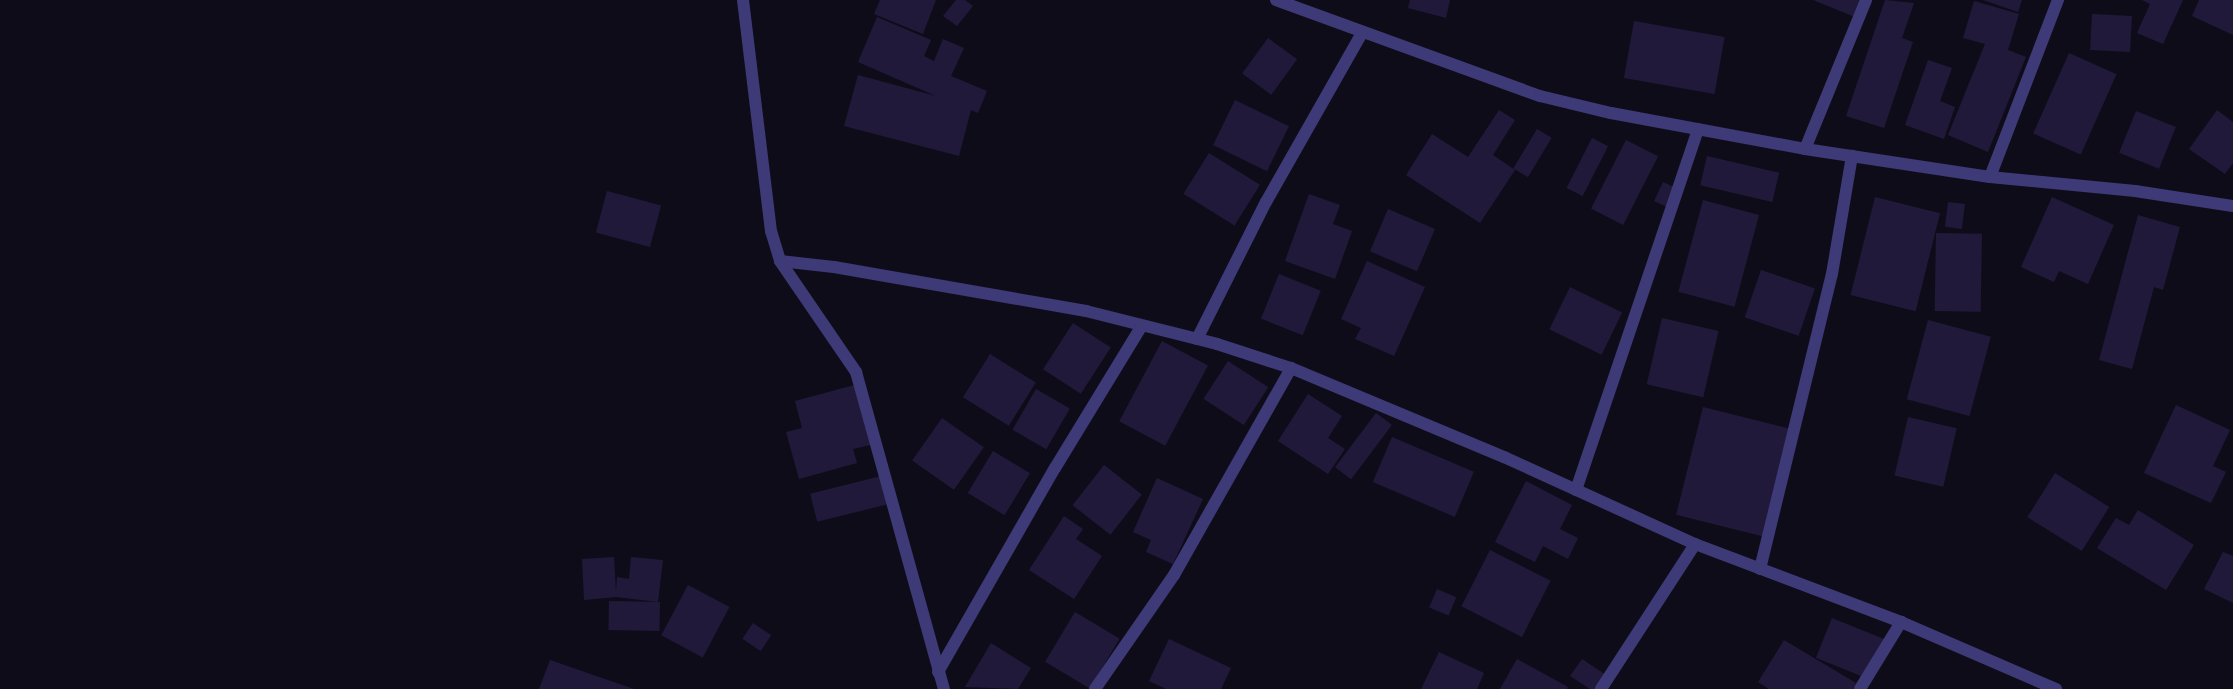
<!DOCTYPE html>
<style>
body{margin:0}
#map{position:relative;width:2233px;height:689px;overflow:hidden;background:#0f0c1a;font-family:"Noto Sans",sans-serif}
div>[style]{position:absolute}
.building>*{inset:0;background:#21193a;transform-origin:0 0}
.minor>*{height:12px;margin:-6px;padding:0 6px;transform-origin:6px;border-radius:6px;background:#3d3a77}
span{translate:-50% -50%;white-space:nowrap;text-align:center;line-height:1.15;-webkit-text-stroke:5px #0f0c1a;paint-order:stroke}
</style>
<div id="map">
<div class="building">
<i style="clip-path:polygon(880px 0,936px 0,923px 34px,874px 14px)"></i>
<i style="clip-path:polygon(956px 0,965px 0,973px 6px,957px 26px,943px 16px)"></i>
<i style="clip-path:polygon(1410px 0,1450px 0,1446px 18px,1408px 8px)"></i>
<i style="clip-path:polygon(1813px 0,1862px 0,1855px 17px)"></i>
<i style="clip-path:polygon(1885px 0,1914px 3px,1902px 38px,1913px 42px,1884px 128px,1846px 116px)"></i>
<i style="clip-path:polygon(1983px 0,2022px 0,2018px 12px)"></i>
<i style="clip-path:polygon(2142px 0,2183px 0,2163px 44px,2137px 33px,2150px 4px)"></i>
<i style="clip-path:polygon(2199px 0,2233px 0,2233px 35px,2192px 16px)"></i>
<i style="clip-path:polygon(1974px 1px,2019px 14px,2008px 50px,2026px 57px,1988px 152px,1948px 135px,1985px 44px,1963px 38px)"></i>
<i style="left:2092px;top:14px;width:40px;height:36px;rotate:3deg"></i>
<i style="clip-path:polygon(877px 17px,931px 40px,924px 56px,934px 61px,943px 39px,964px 48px,951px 76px,987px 91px,978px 113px,971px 110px,959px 156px,844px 126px,858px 75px,936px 96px,858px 62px)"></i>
<i style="left:1634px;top:21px;width:92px;height:58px;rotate:10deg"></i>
<i style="left:1268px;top:38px;width:36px;height:44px;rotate:36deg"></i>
<i style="left:2069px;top:53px;width:52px;height:88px;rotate:24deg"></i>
<i style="clip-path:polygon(1928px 60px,1952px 68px,1940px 101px,1955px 107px,1944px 139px,1905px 125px)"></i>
<i style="left:1235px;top:100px;width:60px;height:50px;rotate:26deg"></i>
<i style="clip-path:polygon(1499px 110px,1515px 120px,1493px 155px,1515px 170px,1480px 223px,1406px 175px,1432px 134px,1468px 157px)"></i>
<i style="clip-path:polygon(2217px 110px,2233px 122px,2233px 163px,2225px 174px,2189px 149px)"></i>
<i style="left:2136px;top:111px;width:43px;height:45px;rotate:22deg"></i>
<i style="left:1537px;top:129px;width:17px;height:46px;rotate:31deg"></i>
<i style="left:1592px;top:138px;width:18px;height:56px;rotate:27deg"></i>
<i style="left:1626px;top:140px;width:36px;height:77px;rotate:27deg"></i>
<i style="left:1209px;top:153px;width:60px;height:48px;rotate:32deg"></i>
<i style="left:1707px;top:156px;width:74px;height:30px;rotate:13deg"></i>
<i style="left:1663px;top:182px;width:19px;height:21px;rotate:25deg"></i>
<i style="left:607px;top:191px;width:56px;height:43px;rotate:15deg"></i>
<i style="clip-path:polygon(1309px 194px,1340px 205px,1333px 224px,1352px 231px,1335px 279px,1285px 261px)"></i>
<i style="left:1875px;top:197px;width:67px;height:101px;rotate:14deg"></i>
<i style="clip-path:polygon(2052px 197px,2114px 225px,2088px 284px,2059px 271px,2054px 282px,2021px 267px)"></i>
<i style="left:1703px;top:200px;width:58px;height:95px;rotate:15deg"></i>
<i style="left:1948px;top:202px;width:17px;height:25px;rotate:7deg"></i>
<i style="left:1388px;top:209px;width:51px;height:46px;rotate:23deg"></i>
<i style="clip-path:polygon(2138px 215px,2180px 227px,2163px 290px,2154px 287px,2132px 369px,2099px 360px)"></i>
<i style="left:1936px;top:233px;width:46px;height:78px;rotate:1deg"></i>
<i style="clip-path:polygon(1367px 261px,1425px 287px,1394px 356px,1355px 339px,1361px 328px,1341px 319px)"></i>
<i style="left:1761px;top:270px;width:57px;height:50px;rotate:19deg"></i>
<i style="left:1279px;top:274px;width:45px;height:48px;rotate:22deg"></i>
<i style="left:1570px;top:287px;width:58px;height:47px;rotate:26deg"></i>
<i style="left:1662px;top:318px;width:58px;height:68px;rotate:13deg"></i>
<i style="left:1928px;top:320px;width:65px;height:82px;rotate:15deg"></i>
<i style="left:1073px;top:323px;width:45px;height:55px;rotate:33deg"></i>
<i style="left:1162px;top:341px;width:52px;height:91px;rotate:28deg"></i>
<i style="left:990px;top:354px;width:54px;height:51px;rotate:32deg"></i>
<i style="left:1228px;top:361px;width:48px;height:45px;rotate:33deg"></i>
<i style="clip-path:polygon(858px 384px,875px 444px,853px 449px,857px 463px,799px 479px,786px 432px,802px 428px,795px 401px)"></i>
<i style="left:1036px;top:389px;width:39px;height:47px;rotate:30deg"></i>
<i style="clip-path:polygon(1308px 394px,1342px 416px,1328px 438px,1345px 449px,1328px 474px,1278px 441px)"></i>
<i style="clip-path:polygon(2176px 405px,2230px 430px,2213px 466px,2226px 472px,2211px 503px,2144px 473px)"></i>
<i style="left:1703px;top:407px;width:97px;height:111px;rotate:14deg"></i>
<i style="left:1376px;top:413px;width:20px;height:68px;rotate:37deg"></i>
<i style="left:1908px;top:417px;width:50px;height:60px;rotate:13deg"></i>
<i style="left:942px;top:418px;width:51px;height:52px;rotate:35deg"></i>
<i style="left:1392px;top:437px;width:89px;height:49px;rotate:23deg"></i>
<i style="left:993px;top:451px;width:43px;height:49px;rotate:31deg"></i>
<i style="left:1104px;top:465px;width:48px;height:51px;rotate:38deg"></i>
<i style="left:2055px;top:473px;width:64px;height:52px;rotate:32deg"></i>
<i style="left:881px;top:476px;width:29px;height:73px;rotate:76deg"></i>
<i style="clip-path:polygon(1157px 478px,1203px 499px,1173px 564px,1146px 552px,1151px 540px,1133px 532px)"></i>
<i style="clip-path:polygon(1526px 481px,1572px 505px,1560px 529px,1578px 538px,1568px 559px,1543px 546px,1535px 562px,1495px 542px)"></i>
<i style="clip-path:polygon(2138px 510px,2194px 545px,2166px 590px,2097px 548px,2116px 518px,2129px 525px)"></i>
<i style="clip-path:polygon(1064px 516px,1083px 529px,1076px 539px,1102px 556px,1074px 599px,1029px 570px)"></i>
<i style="left:1490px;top:550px;width:68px;height:63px;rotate:27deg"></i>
<i style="clip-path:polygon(2223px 552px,2233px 556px,2233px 603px,2204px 589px)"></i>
<i style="clip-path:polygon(614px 557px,616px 592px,617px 577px,629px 579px,631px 557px,663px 560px,658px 602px,616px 597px,584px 600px,582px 559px)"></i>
<i style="left:688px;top:585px;width:47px;height:57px;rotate:28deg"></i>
<i style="left:1437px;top:589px;width:21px;height:20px;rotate:23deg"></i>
<i style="left:609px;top:601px;width:51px;height:29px;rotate:1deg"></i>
<i style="left:1075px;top:612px;width:52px;height:58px;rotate:31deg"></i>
<i style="left:1832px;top:618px;width:56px;height:43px;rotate:22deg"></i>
<i style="left:753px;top:623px;width:22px;height:19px;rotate:34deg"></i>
<i style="clip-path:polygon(1169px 639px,1231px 668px,1221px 689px,1166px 689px,1149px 681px)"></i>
<i style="clip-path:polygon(1784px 640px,1856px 683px,1853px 689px,1769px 689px,1758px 682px)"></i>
<i style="clip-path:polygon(991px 643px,1031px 668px,1018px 689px,965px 687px)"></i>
<i style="clip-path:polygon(1439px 652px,1484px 673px,1477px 689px,1421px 689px)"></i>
<i style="clip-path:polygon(1517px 659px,1568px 687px,1567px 689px,1500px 689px)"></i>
<i style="clip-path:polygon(1582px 659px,1609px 677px,1601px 689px,1590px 689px,1570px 676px)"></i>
<i style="clip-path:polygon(550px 660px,634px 689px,539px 689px)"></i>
</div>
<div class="minor">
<i style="left:743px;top:0;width:233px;rotate:83.1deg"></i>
<i style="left:771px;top:231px;width:31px;rotate:73deg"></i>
<i style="left:780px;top:261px;width:135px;rotate:55.6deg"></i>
<i style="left:856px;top:372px;width:329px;rotate:74.5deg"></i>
<i style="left:1276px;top:0;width:281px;rotate:20deg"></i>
<i style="left:1540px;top:96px;width:73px;rotate:13.5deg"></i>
<i style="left:1611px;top:113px;width:197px;rotate:10.5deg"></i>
<i style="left:1805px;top:149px;width:187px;rotate:8.6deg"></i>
<i style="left:1990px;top:177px;width:146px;rotate:5.5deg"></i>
<i style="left:2135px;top:191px;width:99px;rotate:8.7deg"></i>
<i style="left:1805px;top:149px;width:161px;rotate:-67.7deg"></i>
<i style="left:1990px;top:177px;width:190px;rotate:-69deg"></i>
<i style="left:780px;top:261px;width:54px;rotate:6.3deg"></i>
<i style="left:834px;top:267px;width:256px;rotate:9.9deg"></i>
<i style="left:1086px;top:311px;width:135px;rotate:14.1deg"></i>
<i style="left:1217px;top:344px;width:78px;rotate:18deg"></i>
<i style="left:1291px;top:368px;width:231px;rotate:22.7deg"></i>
<i style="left:1504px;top:457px;width:210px;rotate:24.5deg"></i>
<i style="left:1695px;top:544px;width:220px;rotate:20.7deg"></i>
<i style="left:1901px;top:622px;width:169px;rotate:23.4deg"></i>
<i style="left:1197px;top:339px;width:153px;rotate:-63.3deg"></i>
<i style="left:1266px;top:202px;width:194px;rotate:-60.4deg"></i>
<i style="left:1576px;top:490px;width:381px;rotate:-71.3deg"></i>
<i style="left:1760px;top:569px;width:304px;rotate:-76.3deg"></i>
<i style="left:1832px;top:274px;width:120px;rotate:-80.4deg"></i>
<i style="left:938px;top:672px;width:235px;rotate:-60.2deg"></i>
<i style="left:1055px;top:468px;width:165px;rotate:-58.6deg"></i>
<i style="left:1095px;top:689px;width:139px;rotate:-55.3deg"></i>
<i style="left:1174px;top:575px;width:238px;rotate:-60.5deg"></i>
<i style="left:1601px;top:689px;width:173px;rotate:-57deg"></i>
<i style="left:1860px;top:689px;width:79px;rotate:-58.5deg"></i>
</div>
</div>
